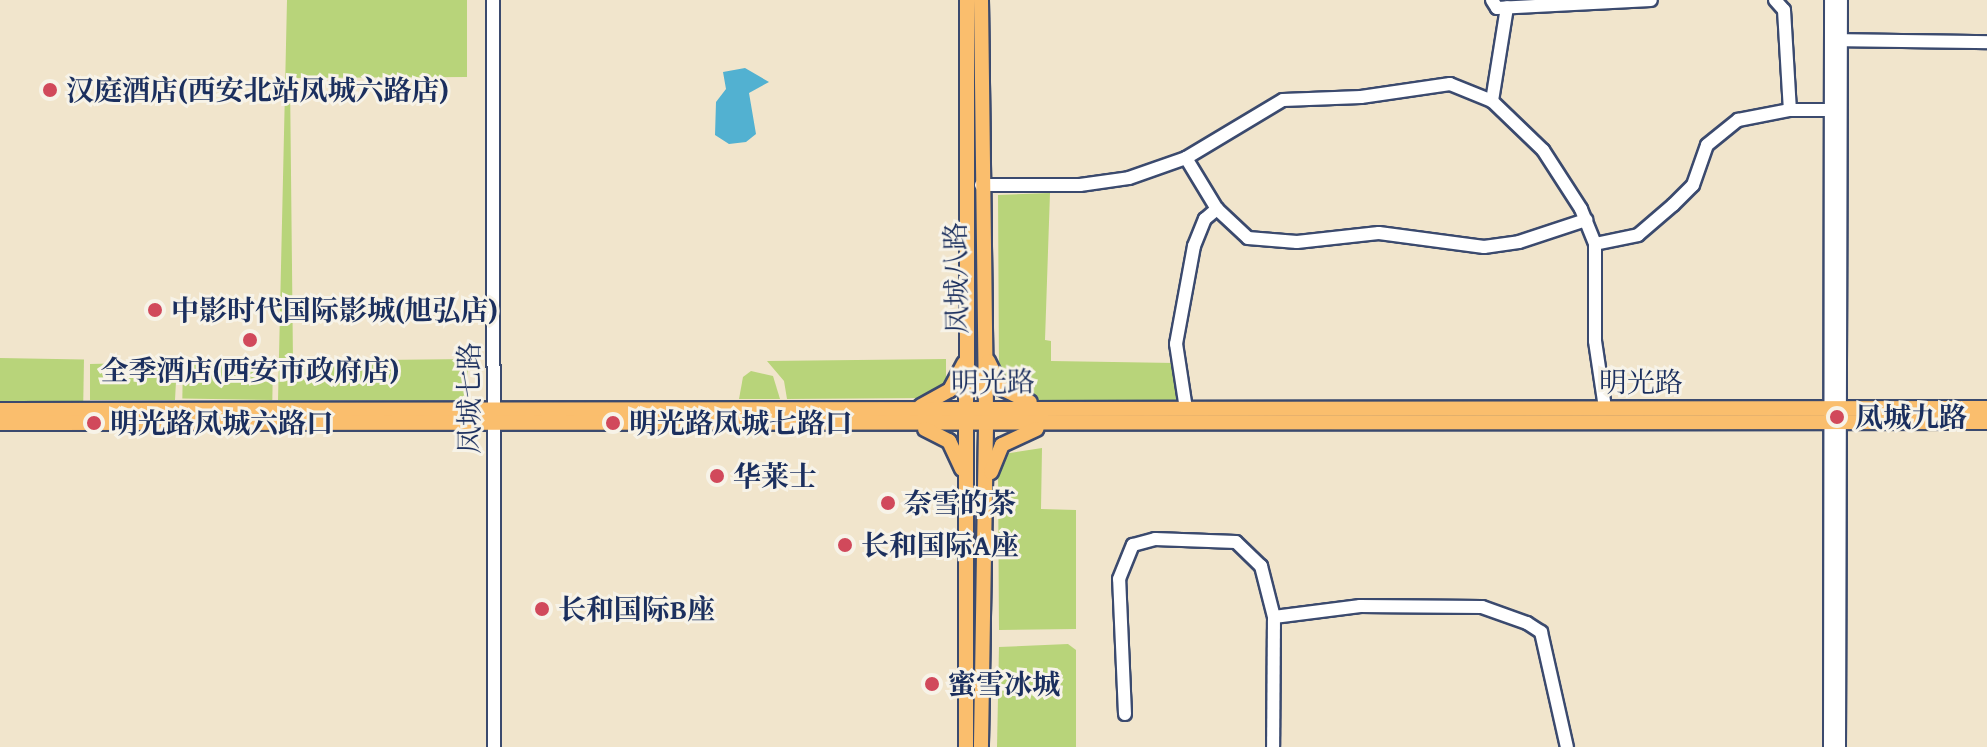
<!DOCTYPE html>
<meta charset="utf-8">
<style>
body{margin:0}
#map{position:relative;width:1987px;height:747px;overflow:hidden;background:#f1e5cc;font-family:"Gentium Book Plus","Noto Serif SC",serif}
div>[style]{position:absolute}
.green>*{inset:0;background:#b8d47a;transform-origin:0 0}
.water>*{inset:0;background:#52b1d1}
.roads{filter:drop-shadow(2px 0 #3b4a6e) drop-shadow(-2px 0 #3b4a6e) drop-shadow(0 2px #3b4a6e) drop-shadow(0 -2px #3b4a6e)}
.minor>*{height:12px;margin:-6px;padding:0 6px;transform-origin:6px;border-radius:6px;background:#fff}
.major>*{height:14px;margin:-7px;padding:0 7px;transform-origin:7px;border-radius:7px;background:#fabe6d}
.dots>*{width:22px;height:22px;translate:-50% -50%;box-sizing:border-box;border:4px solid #f7f3e8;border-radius:50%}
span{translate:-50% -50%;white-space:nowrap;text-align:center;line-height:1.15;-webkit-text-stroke:6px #f7f3e8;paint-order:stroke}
.poi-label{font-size:28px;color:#1b2f5e;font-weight:700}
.left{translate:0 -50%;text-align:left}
.street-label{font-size:28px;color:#1b2f5e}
</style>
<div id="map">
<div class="green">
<i style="clip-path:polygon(287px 0,467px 0,467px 77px,290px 78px,293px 361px,468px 359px,467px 397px,462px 400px,278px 400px)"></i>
<i style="clip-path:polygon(1050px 193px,1045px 340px,1051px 341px,1051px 361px,1175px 363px,1179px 403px,1027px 404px,1015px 398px,999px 371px,998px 195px)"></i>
<i style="left:0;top:358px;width:84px;height:44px;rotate:1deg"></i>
<i style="clip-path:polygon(946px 359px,946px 386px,928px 398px,787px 399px,784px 381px,767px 361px)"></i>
<i style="left:273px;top:361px;width:39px;height:90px;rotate:91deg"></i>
<i style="clip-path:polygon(132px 363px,132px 374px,155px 374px,156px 363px,177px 363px,175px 400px,90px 400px,90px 364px)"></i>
<i style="clip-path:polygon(751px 371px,773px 376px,780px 399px,739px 399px,743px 377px)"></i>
<i style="clip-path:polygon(1042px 448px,1041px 509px,1076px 510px,1076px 629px,999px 630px,998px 469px,1004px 454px)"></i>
<i style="clip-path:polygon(1068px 644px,1076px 650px,1076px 747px,997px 747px,999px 647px)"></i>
</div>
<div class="water">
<i style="clip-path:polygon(745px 68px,769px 82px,749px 93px,756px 134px,746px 142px,729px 144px,715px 135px,716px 102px,726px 89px,723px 72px)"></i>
</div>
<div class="roads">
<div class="minor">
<i style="left:493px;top:0;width:747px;rotate:89.92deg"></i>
<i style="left:1492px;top:0;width:9px;rotate:58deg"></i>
<i style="left:1497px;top:8px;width:154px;rotate:-3deg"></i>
<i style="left:1775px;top:0;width:13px;rotate:48deg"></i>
<i style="left:1784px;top:10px;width:100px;rotate:86.6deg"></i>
<i style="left:1790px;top:110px;width:41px"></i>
<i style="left:1835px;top:40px;width:152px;rotate:0.8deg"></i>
<i style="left:1492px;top:101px;width:95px;rotate:-80.9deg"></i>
<i style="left:1186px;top:158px;width:60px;rotate:58.7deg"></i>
<i style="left:1217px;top:209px;width:42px;rotate:43.1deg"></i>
<i style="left:1248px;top:238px;width:49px;rotate:4.7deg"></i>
<i style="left:1297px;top:242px;width:82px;rotate:-6.3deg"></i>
<i style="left:1379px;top:233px;width:106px;rotate:7.6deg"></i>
<i style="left:1484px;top:247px;width:35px;rotate:-8deg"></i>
<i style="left:1519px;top:242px;width:71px;rotate:-18.2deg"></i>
<i style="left:981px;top:185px;width:99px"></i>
<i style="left:1080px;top:185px;width:49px;rotate:-8.1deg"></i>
<i style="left:1129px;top:178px;width:60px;rotate:-19.3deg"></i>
<i style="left:1186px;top:158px;width:113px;rotate:-30.9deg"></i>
<i style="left:1283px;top:100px;width:78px;rotate:-2.2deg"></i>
<i style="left:1361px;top:97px;width:90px;rotate:-8.3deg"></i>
<i style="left:1450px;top:84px;width:45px;rotate:22deg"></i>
<i style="left:1492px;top:101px;width:71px;rotate:43.9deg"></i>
<i style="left:1543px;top:150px;width:70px;rotate:57.2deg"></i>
<i style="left:1581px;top:209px;width:38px;rotate:68deg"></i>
<i style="left:1595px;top:244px;width:97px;rotate:90deg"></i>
<i style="left:1595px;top:341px;width:68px;rotate:81.5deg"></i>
<i style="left:1595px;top:244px;width:44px;rotate:-11.8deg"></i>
<i style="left:1638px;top:235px;width:46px;rotate:-40.6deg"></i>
<i style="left:1673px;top:205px;width:28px;rotate:-45deg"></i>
<i style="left:1693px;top:185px;width:42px;rotate:-70.7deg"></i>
<i style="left:1707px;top:145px;width:40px;rotate:-39deg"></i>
<i style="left:1738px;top:120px;width:53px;rotate:-10.9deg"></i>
<i style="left:1186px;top:409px;width:66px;rotate:-98.7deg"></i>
<i style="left:1176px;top:344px;width:100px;rotate:-79.6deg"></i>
<i style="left:1194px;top:246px;width:29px;rotate:-68deg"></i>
<i style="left:1205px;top:219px;width:16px;rotate:-40deg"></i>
<i style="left:1274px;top:617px;width:87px;rotate:-7.3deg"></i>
<i style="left:1360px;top:606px;width:122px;rotate:0.5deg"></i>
<i style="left:1482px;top:607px;width:48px;rotate:19.6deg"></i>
<i style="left:1527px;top:623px;width:17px;rotate:33deg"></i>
<i style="left:1541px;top:632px;width:118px;rotate:77.3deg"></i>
<i style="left:1125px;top:714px;width:135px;rotate:-92.5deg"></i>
<i style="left:1119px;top:579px;width:37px;rotate:-68deg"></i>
<i style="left:1133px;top:545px;width:23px;rotate:-15deg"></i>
<i style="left:1155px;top:539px;width:81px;rotate:2.1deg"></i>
<i style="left:1236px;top:542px;width:35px;rotate:44deg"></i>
<i style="left:1261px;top:566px;width:53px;rotate:75.7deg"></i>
<i style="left:1274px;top:617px;width:130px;rotate:90.4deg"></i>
<i style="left:1830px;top:747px;width:747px;rotate:-89.92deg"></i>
<i style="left:1839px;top:747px;width:747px;rotate:-89.85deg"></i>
</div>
<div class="major">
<i style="left:981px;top:0;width:426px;rotate:89.3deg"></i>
<i style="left:986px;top:426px;width:321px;rotate:90.9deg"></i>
<i style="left:988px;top:361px;width:30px;rotate:64deg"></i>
<i style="left:1001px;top:388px;width:32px;rotate:26deg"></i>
<i style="left:921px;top:406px;width:33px;rotate:-29deg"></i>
<i style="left:950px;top:390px;width:30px;rotate:-62deg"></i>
<i style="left:0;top:410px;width:1987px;rotate:-0.06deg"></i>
<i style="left:0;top:423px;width:1987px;rotate:-0.03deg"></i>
<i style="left:925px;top:429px;width:27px;rotate:27deg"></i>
<i style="left:949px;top:441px;width:31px;rotate:65deg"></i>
<i style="left:991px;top:472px;width:29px;rotate:-68deg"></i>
<i style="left:1002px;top:445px;width:38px;rotate:-25deg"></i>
<i style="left:966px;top:747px;width:747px;rotate:-89.92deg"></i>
</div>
</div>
<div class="dots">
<i style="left:50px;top:90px;background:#d1495b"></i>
<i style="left:155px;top:310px;background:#d1495b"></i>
<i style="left:250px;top:340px;background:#d1495b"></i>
<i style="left:1837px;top:417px;background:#d1495b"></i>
<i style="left:94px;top:423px;background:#d1495b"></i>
<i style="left:613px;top:423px;background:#d1495b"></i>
<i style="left:717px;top:476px;background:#d1495b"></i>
<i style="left:888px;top:503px;background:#d1495b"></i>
<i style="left:845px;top:545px;background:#d1495b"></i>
<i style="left:542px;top:609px;background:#d1495b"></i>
<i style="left:932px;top:684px;background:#d1495b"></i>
</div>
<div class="poi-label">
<span class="left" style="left:66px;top:90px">汉庭酒店(西安北站凤城六路店)</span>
<span class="left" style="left:171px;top:310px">中影时代国际影城(旭弘店)</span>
<span style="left:250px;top:370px">全季酒店(西安市政府店)</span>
<span class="left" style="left:1855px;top:417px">凤城九路</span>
<span class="left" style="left:110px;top:423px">明光路凤城六路口</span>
<span class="left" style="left:629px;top:423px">明光路凤城七路口</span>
<span class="left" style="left:733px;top:476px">华莱士</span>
<span class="left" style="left:904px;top:503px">奈雪的茶</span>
<span class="left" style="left:861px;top:545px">长和国际A座</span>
<span class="left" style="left:558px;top:609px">长和国际B座</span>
<span class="left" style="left:948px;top:684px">蜜雪冰城</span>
</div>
<div class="street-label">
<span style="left:956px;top:278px;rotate:-91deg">凤城八路</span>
<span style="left:993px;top:382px;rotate:-1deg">明光路</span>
<span style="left:1641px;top:382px">明光路</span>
<span style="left:469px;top:398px;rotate:-90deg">凤城七路</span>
</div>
</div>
